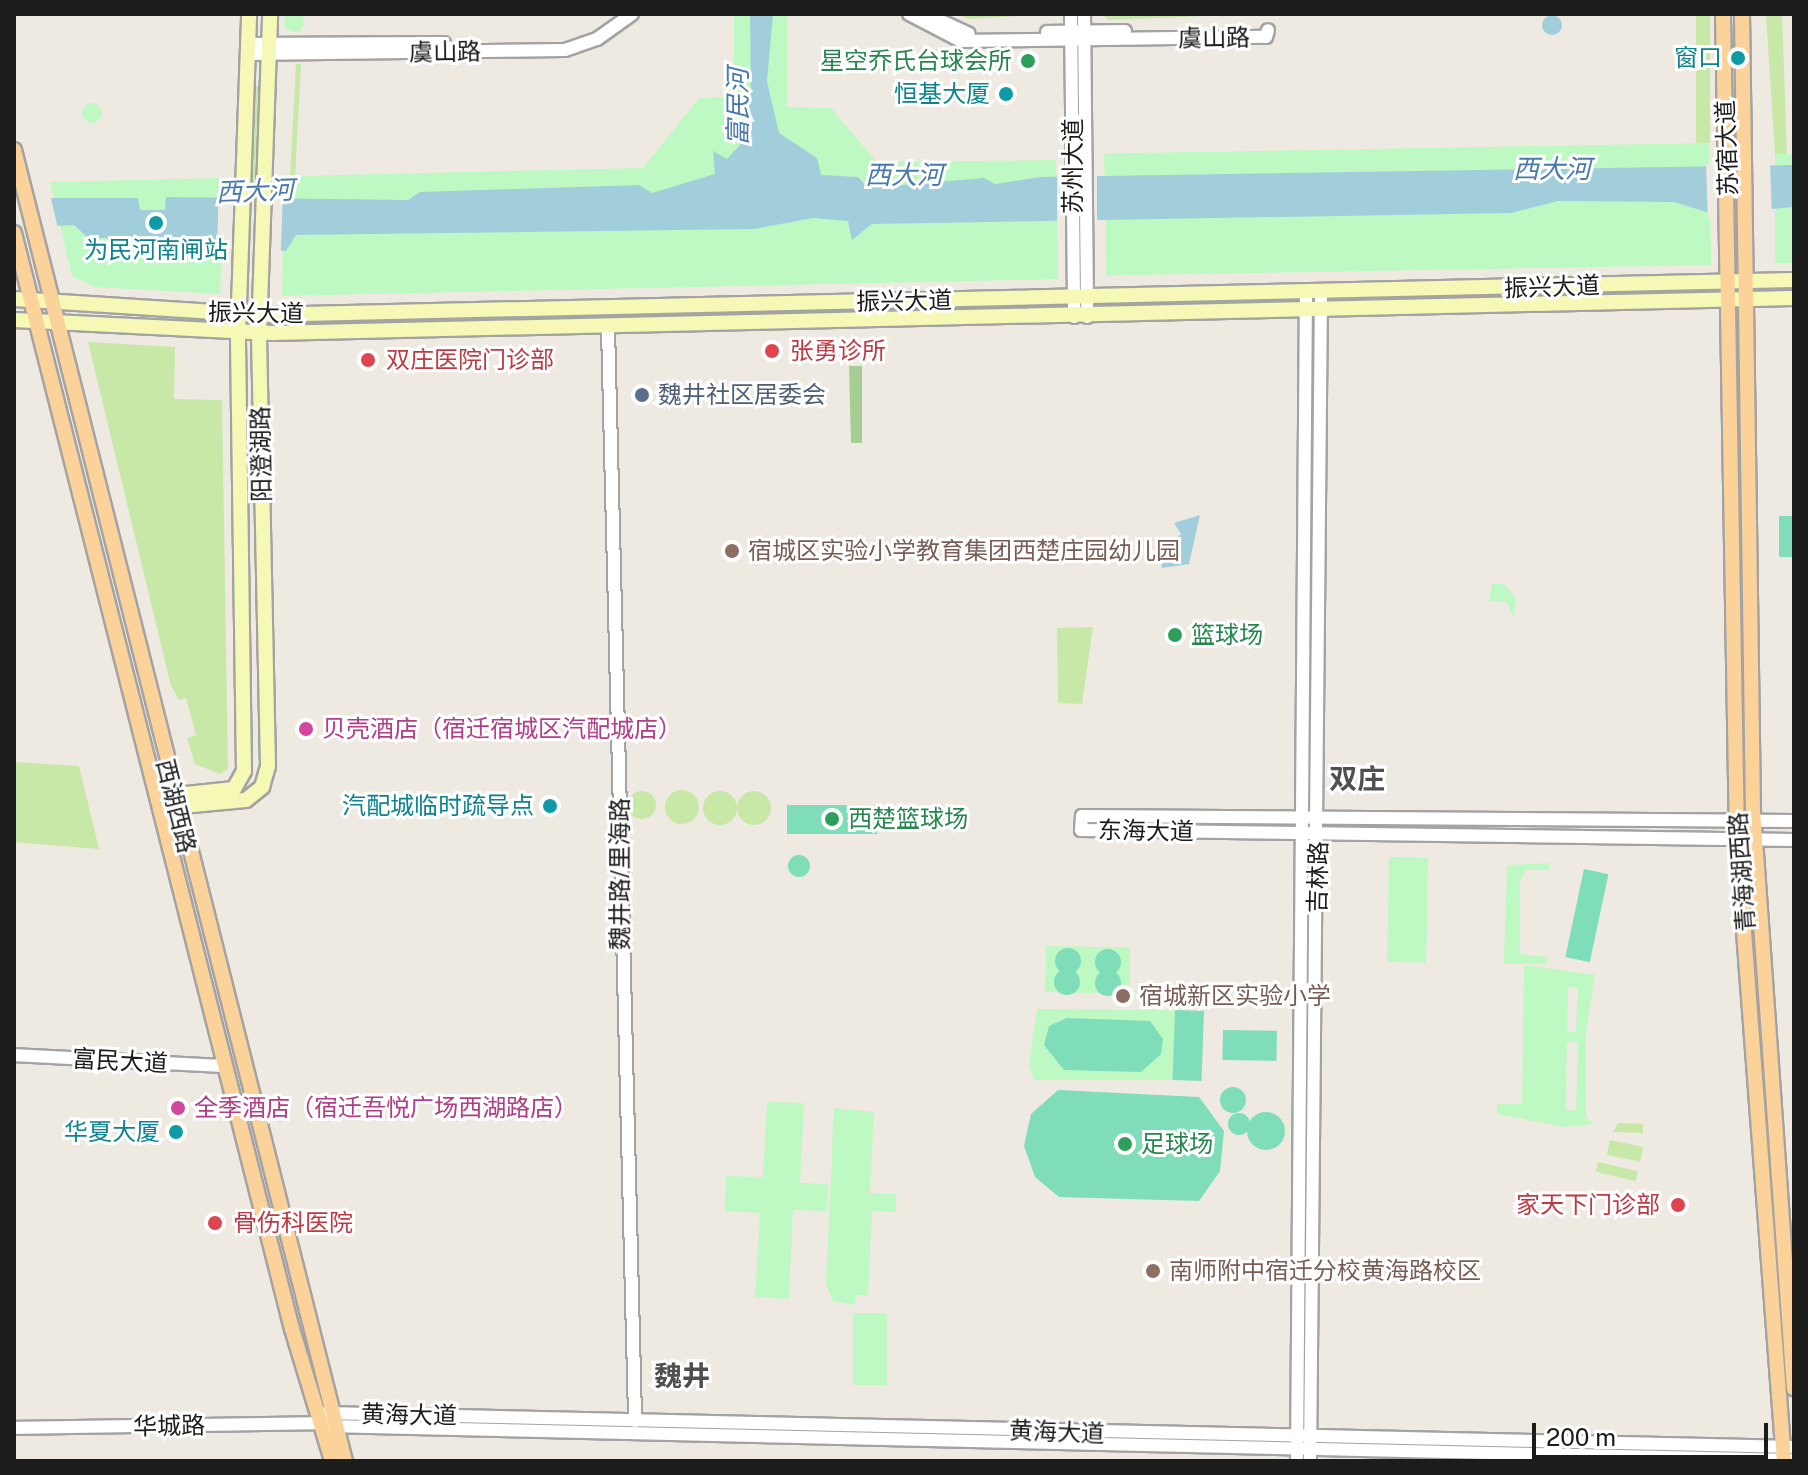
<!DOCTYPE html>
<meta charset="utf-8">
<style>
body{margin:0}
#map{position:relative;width:1808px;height:1475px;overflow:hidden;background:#eeeae2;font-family:"Public Sans","Noto Sans SC",sans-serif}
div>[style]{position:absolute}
.grass>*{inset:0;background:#c7e8a7;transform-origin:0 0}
.round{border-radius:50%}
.forest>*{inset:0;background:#a6cd96}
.park>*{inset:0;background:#bef9c3;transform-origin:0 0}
.pitch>*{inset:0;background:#7fddba;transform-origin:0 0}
.water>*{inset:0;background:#a2cedc}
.pier>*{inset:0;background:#eeeae2;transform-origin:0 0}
.roads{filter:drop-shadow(2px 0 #a3a3a3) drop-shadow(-2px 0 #a3a3a3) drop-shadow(0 2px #a3a3a3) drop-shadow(0 -2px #a3a3a3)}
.tertiary>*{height:12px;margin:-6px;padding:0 6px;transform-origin:6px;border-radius:6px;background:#fff}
.secondary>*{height:14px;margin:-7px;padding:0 7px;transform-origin:7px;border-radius:7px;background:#f5f9b5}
.primary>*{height:14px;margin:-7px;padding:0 7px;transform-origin:7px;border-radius:7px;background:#fbd299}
.dots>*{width:22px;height:22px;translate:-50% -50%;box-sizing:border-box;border:4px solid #fff;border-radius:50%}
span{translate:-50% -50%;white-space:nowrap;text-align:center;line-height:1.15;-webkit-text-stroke:6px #fff;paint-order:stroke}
.street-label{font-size:24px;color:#1c1c1c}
.culture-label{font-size:24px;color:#0d838f}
.right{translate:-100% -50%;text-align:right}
.leisure-label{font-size:24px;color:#27864d}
.left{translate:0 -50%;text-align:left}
.health-label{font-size:24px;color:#be3a42}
.service-label{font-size:24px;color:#4e5e75}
.education-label{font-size:24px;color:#785e54}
.hotel-label{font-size:24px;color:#b23c85}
.water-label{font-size:26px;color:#4a79ab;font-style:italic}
.quarter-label{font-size:28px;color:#4f4f4f;font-weight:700}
.frame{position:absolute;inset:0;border:16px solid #1c1c1c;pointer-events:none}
.scale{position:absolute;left:1532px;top:1423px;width:236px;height:36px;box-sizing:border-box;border:4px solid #1c1c1c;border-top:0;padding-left:10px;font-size:24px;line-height:28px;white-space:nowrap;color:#1c1c1c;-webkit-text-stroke:6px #fff;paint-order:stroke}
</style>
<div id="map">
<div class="grass">
<i style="clip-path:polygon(957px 14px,1050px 14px,968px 19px)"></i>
<i style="clip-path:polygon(1103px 14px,1254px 14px,1108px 20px)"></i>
<i style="left:1696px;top:14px;width:14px;height:129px"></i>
<i style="clip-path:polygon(1766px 14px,1782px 14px,1787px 154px,1775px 155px)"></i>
<i style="left:301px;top:64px;width:112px;height:5px;rotate:93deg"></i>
<i style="clip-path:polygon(260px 86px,255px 253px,249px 253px,255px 87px)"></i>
<i style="clip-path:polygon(88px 342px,175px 347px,174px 399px,222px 400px,228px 769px,220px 774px,195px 764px,187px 738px,196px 735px,186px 698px,179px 700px,171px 686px)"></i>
<i style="clip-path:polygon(1093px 627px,1082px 704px,1058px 703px,1057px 628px)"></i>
<i style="clip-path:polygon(14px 762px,79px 766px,99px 849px,14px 842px)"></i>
<i class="round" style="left:665px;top:790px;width:34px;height:34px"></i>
<i class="round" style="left:628px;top:791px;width:28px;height:28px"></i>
<i class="round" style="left:737px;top:791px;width:34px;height:34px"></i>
<i class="round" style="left:703px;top:791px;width:34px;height:34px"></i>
<i style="clip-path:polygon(1618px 1123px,1643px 1124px,1643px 1133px,1613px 1132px)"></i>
<i style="left:1610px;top:1140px;width:34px;height:15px;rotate:12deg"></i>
<i style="left:1598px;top:1162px;width:41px;height:10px;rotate:13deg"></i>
</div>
<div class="forest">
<i style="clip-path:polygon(849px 366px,862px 366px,862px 443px,851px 443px)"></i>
</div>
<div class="park">
<i class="round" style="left:284px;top:12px;width:20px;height:20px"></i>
<i style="clip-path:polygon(734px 14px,787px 14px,787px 107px,831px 108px,877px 162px,1056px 160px,1058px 279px,282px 296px,284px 185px,296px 176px,643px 168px,699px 98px,734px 97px)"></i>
<i class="round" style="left:82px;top:103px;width:20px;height:20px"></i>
<i style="left:1709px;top:143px;width:122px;height:605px;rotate:89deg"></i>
<i style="left:1794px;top:154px;width:109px;height:19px;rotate:90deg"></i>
<i style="clip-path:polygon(224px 178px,220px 294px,95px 287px,72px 276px,50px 182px)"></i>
<i style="clip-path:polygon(1492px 584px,1504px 584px,1516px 599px,1514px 618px,1507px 602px,1489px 601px)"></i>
<i style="left:1389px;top:857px;width:39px;height:105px;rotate:1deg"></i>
<i style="clip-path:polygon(1549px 863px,1549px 870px,1526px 870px,1520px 881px,1520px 954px,1548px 957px,1546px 964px,1504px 964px,1507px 865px)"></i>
<i style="left:1046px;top:946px;width:84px;height:46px;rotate:1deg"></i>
<i style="clip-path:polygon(evenodd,1524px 965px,1595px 975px,1586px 1033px,1586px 1117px,1594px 1124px,1565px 1127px,1497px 1114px,1497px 1104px,1522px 1104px,1524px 965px,1568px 987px,1578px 987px,1576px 1032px,1567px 1031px,1568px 987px,1524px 965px,1567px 1042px,1578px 1042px,1576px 1111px,1566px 1110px,1567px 1042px)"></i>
<i style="clip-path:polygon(1037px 1009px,1175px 1010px,1173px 1080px,1034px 1080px,1029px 1064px)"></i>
<i style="clip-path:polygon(767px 1102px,804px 1103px,800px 1183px,828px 1184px,827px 1211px,793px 1210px,789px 1299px,755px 1297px,760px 1213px,725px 1211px,726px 1176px,763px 1177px)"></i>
<i style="clip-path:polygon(834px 1108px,874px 1112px,870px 1193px,896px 1194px,896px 1212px,872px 1211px,868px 1295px,856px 1295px,855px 1305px,833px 1301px,826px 1284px)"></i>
<i style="left:853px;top:1313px;width:34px;height:72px"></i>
</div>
<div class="pitch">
<i style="left:1779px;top:516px;width:15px;height:41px"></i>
<i class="round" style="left:1164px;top:624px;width:22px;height:22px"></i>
<i style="left:787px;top:805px;width:90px;height:29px"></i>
<i class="round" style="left:788px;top:855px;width:22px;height:22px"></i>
<i style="left:1584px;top:869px;width:25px;height:90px;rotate:12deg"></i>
<i class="round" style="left:1055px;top:948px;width:26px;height:26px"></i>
<i class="round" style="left:1095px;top:949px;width:26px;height:26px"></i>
<i class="round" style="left:1054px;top:969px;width:26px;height:26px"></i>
<i class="round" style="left:1095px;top:970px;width:26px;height:26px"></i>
<i style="left:1175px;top:1010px;width:29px;height:70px;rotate:2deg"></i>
<i style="clip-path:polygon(1067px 1018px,1150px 1021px,1163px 1039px,1161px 1054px,1141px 1072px,1064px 1070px,1044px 1045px,1049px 1026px)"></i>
<i style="left:1223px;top:1030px;width:54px;height:30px;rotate:1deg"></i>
<i class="round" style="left:1220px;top:1087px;width:26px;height:26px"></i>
<i style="clip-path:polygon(1058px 1090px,1199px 1097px,1224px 1131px,1220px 1171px,1199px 1201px,1059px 1197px,1035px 1177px,1024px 1146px,1031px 1114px)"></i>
<i class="round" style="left:1247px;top:1112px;width:38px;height:38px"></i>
<i class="round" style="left:1228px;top:1113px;width:22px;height:22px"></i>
</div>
<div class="water">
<i style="clip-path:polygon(750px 14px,773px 14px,767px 81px,779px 133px,817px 158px,821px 175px,858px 177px,868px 188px,984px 178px,995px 184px,1041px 177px,1794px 165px,1794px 207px,1713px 214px,1674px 202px,1558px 201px,1511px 213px,872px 224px,852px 240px,848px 221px,813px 218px,754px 229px,296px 235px,286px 251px,87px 237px,74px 225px,14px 228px,14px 201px,51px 198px,138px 198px,140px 210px,165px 210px,166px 197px,408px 200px,420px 192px,639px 185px,652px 193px,715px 174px,713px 151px,727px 159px,740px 145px,734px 131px,751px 122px,745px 104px,751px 98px)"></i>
<i class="round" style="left:1542px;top:15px;width:20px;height:20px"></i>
<i style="clip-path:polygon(1200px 515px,1189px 564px,1162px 568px,1159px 554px,1181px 534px,1174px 523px)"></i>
</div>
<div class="pier">
<i style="left:1770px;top:162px;width:54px;height:64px;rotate:88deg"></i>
<i style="left:1057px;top:174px;width:40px;height:54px"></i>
<i style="left:283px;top:190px;width:65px;height:64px;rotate:92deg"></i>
<i style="clip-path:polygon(50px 194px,58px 229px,14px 232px,14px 196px)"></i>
</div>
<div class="roads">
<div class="tertiary">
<i style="left:909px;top:14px;width:59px;rotate:27.4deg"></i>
<i style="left:961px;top:41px;width:305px;rotate:-0.8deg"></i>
<i style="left:1266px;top:37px;width:7px;rotate:-74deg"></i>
<i style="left:926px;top:14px;width:47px;rotate:24.9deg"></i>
<i style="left:1071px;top:14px;width:303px;rotate:89.4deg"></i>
<i style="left:1084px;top:14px;width:303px;rotate:89.4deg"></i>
<i style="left:1047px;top:32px;width:78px;rotate:-0.7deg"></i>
<i style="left:248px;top:44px;width:196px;rotate:-0.3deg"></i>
<i style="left:247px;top:54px;width:318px;rotate:-0.7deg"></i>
<i style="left:565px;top:50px;width:34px;rotate:-19deg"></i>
<i style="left:597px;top:39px;width:43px;rotate:-35.5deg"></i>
<i style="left:608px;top:328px;width:1093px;rotate:88.58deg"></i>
<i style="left:1794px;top:821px;width:712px;rotate:-179.6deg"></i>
<i style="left:1082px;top:816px;width:14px;rotate:94deg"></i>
<i style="left:1081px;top:830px;width:713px;rotate:0.8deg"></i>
<i style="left:14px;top:1055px;width:212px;rotate:3deg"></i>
<i style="left:326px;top:1413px;width:1468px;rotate:1.33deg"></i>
<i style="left:327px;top:1426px;width:1467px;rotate:1.33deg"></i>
<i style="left:14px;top:1428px;width:309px;rotate:-0.9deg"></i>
<i style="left:1297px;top:1461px;width:1168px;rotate:-89.56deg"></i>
<i style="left:1310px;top:1461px;width:1168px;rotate:-89.46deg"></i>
</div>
<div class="secondary">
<i style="left:14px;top:299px;width:247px;rotate:3.7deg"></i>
<i style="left:260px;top:315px;width:1534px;rotate:-1.31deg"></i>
<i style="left:14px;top:320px;width:258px;rotate:2.9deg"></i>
<i style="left:272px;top:333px;width:1522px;rotate:-1.32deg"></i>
<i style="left:158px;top:797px;width:76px;rotate:-6deg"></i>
<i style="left:234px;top:789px;width:21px;rotate:-61deg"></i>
<i style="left:244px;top:771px;width:438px;rotate:-90.8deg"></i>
<i style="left:238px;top:333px;width:319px;rotate:-88deg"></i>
<i style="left:161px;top:808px;width:85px;rotate:-5.4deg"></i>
<i style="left:246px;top:800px;width:21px;rotate:-39deg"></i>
<i style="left:262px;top:787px;width:22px;rotate:-74deg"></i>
<i style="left:268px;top:766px;width:432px;rotate:-91.2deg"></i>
<i style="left:259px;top:334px;width:320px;rotate:-88deg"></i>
</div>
<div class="primary">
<i style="left:1723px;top:14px;width:825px;rotate:89.03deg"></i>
<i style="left:1737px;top:839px;width:624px;rotate:85.68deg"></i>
<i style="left:1742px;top:14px;width:797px;rotate:89.21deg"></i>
<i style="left:1753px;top:811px;width:579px;rotate:85.94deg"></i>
<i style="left:14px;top:150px;width:1352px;rotate:75.83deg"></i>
<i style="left:14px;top:233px;width:1131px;rotate:75.77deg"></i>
<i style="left:292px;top:1329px;width:138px;rotate:73.1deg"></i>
</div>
</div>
<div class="dots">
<i style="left:1738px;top:58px;background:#0f9aa8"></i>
<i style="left:1028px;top:61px;background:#2e9e5b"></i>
<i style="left:1006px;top:94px;background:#0f9aa8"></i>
<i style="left:156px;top:223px;background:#0f9aa8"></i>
<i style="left:772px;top:351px;background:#e0444e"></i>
<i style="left:368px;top:360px;background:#e0444e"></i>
<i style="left:642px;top:395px;background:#5c6f8a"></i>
<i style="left:732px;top:551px;background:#8d6e63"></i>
<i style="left:1175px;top:635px;background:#2e9e5b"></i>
<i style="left:306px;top:729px;background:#d1479c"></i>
<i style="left:550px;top:806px;background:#0f9aa8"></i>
<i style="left:832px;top:819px;background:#2e9e5b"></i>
<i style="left:1123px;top:996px;background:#8d6e63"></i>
<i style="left:178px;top:1108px;background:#d1479c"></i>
<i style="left:176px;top:1132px;background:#0f9aa8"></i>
<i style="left:1125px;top:1144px;background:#2e9e5b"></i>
<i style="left:1678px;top:1205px;background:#e0444e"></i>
<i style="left:215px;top:1223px;background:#e0444e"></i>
<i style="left:1153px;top:1271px;background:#8d6e63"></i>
</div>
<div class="street-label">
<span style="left:1214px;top:38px;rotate:-1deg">虞山路</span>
<span style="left:445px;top:52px;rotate:-1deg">虞山路</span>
<span style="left:1727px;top:148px;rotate:-92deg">苏宿大道</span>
<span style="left:1073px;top:166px;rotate:-90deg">苏州大道</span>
<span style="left:1552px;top:287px;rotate:-2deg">振兴大道</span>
<span style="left:904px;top:301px;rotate:-1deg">振兴大道</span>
<span style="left:256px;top:313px;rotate:1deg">振兴大道</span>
<span style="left:261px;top:454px;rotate:-91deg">阳澄湖路</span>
<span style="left:176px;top:806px;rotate:76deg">西湖西路</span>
<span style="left:1146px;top:831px;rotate:1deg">东海大道</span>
<span style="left:1742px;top:872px;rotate:-94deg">青海湖西路</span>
<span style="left:620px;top:874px;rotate:-90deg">魏井路/里海路</span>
<span style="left:1318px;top:877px;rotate:-89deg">吉林路</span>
<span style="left:120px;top:1061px;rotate:3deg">富民大道</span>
<span style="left:409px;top:1415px;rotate:1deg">黄海大道</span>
<span style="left:169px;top:1426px;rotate:-1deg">华城路</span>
<span style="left:1057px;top:1432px;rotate:2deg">黄海大道</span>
</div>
<div class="culture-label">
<span class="right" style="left:1722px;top:58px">窗口</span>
<span class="right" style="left:990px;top:94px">恒基大厦</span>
<span style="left:156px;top:250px">为民河南闸站</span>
<span class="right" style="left:534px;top:806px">汽配城临时疏导点</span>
<span class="right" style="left:160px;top:1132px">华夏大厦</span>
</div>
<div class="leisure-label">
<span class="right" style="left:1012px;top:61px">星空乔氏台球会所</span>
<span class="left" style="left:1191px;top:635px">篮球场</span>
<span class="left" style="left:848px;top:819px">西楚篮球场</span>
<span class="left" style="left:1141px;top:1144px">足球场</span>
</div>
<div class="health-label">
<span class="left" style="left:790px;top:351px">张勇诊所</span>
<span class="left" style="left:386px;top:360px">双庄医院门诊部</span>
<span class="right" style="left:1660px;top:1205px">家天下门诊部</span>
<span class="left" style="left:233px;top:1223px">骨伤科医院</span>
</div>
<div class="service-label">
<span class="left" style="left:658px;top:395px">魏井社区居委会</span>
</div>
<div class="education-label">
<span class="left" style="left:748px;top:551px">宿城区实验小学教育集团西楚庄园幼儿园</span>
<span class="left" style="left:1139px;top:996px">宿城新区实验小学</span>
<span class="left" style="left:1169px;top:1271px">南师附中宿迁分校黄海路校区</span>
</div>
<div class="hotel-label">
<span class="left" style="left:322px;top:729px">贝壳酒店（宿迁宿城区汽配城店）</span>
<span class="left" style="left:194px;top:1108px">全季酒店（宿迁吾悦广场西湖路店）</span>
</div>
<div class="water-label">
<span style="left:738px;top:107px;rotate:-90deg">富民河</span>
<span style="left:1552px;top:169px">西大河</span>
<span style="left:904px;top:175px">西大河</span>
<span style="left:255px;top:191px;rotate:-2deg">西大河</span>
</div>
<div class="quarter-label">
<span style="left:1357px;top:779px">双庄</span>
<span style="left:682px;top:1376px">魏井</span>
</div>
<div class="frame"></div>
<div class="scale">200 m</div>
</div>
